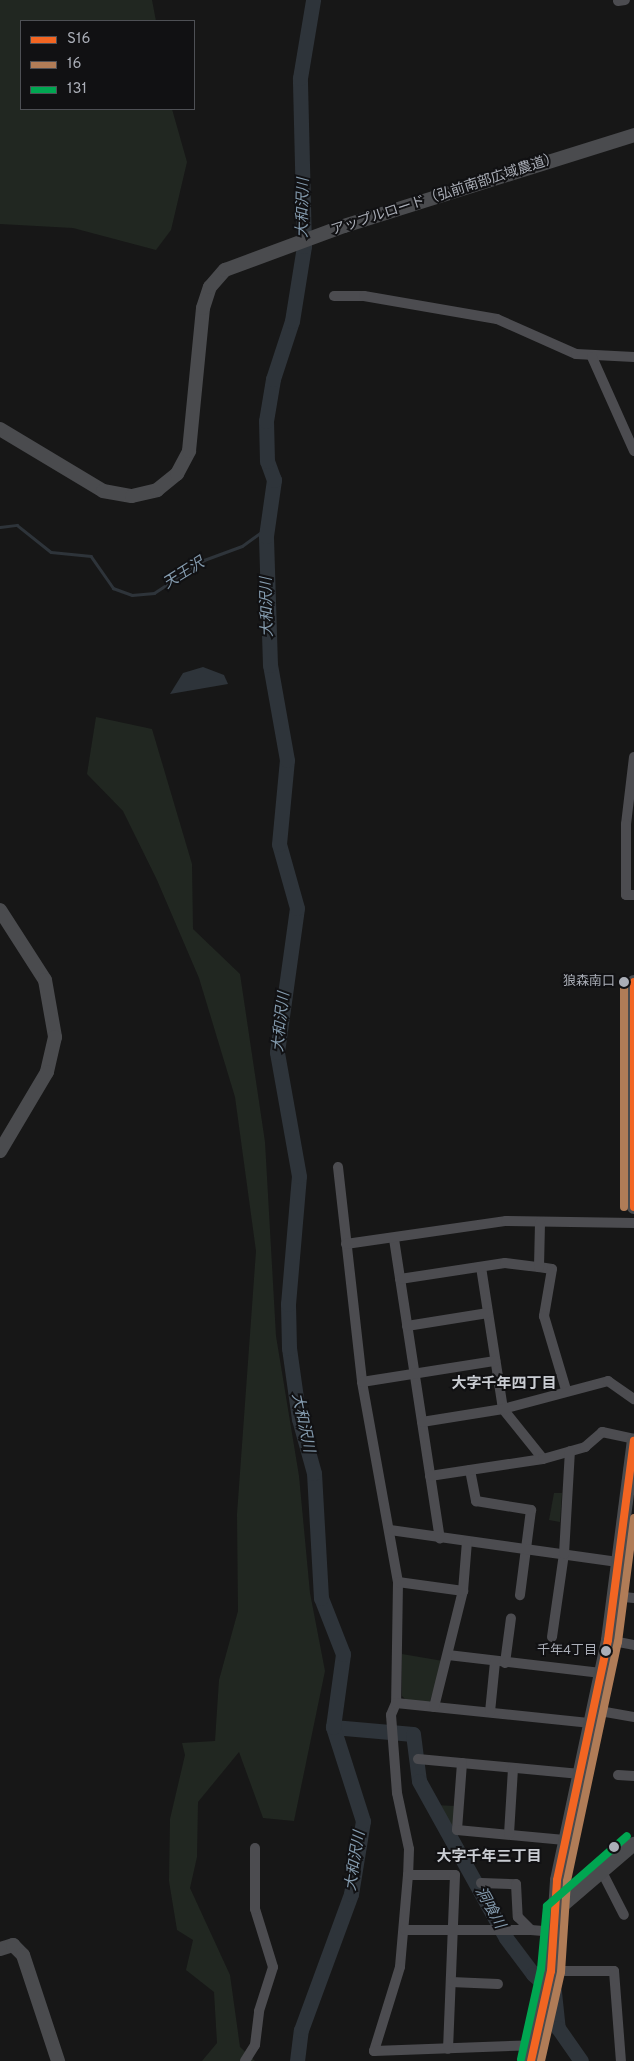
<!DOCTYPE html>
<meta charset="utf-8">
<style>
body{margin:0}
#map{position:relative;width:634px;height:2061px;overflow:hidden;background:#171717;font-family:Overpass,"Noto Sans JP",sans-serif}
div>[style]{position:absolute}
.green>*{inset:0;background:#212721}
.water>*{inset:0;background:#2e343a}
.stream>*{height:2.5px;margin:-1.25px;padding:0 1.25px;transform-origin:1.25px;border-radius:1.25px;background:#2e343a}
.river>*{height:15px;margin:-7.5px;padding:0 7.5px;transform-origin:7.5px;border-radius:7.5px;background:#2e343a}
.street>*{height:10px;margin:-5px;padding:0 5px;transform-origin:5px;border-radius:5px;background:#4c4c50}
.secondary>*{height:14px;margin:-7px;padding:0 7px;transform-origin:7px;border-radius:7px;background:#4a4b4e}
.bus-1>*{height:8px;margin:-4px;padding:0 4px;transform-origin:4px;border-radius:4px;background:#f26522}
.bus-2>*{height:8px;margin:-4px;padding:0 4px;transform-origin:4px;border-radius:4px;background:#b07c57}
.bus-3>*{height:8px;margin:-4px;padding:0 4px;transform-origin:4px;border-radius:4px;background:#00a651}
.dots>*{width:14px;height:14px;translate:-50% -50%;box-sizing:border-box;border:2px solid #111113;border-radius:50%}
span{translate:-50% -50%;white-space:nowrap;text-align:center;line-height:1.15;-webkit-text-stroke:4px #111113;paint-order:stroke}
.bus-label{font-size:13px;color:#aaaeb7}
.right{translate:-100% -50%;text-align:right}
.street-label{font-size:14px;color:#aaaeb7}
.water-label{font-size:15px;color:#849bae;font-style:italic}
.neighbourhood-label{font-size:15px;color:#cacdd3;font-weight:700}
.legend{position:absolute;left:20px;top:20px;width:175px;height:90px;box-sizing:border-box;background:#111113;border:1px solid #4e5055;margin:0;padding:6px 9px;list-style:none;font-size:15px;color:#aaaeb7}
.legend li{display:flex;align-items:center;gap:10px;height:25px}
.legend b{width:25px;border:1px solid #4e5055}
</style>
<div id="map">
<div class="green">
<i style="clip-path:polygon(0 0,152px 0,156px 21px,21px 21px,21px 109px,172px 109px,187px 162px,171px 230px,156px 250px,73px 228px,0 224px)"></i>
<i style="clip-path:polygon(96px 717px,152px 729px,192px 864px,193px 929px,240px 974px,265px 1142px,276px 1336px,299px 1476px,310px 1593px,325px 1671px,294px 1821px,263px 1818px,239px 1752px,198px 1802px,197px 1857px,190px 1888px,230px 1975px,240px 2047px,255px 2061px,202px 2061px,217px 2043px,214px 1992px,186px 1970px,193px 1940px,177px 1930px,169px 1881px,170px 1819px,185px 1755px,182px 1743px,215px 1741px,219px 1680px,238px 1611px,237px 1514px,256px 1251px,235px 1097px,199px 978px,157px 880px,123px 811px,87px 774px)"></i>
<i style="clip-path:polygon(554px 1493px,562px 1493px,560px 1522px,549px 1520px)"></i>
<i style="clip-path:polygon(402px 1654px,443px 1661px,429px 1704px,407px 1701px,402px 1696px)"></i>
<i style="clip-path:polygon(435px 1805px,455px 1806px,454px 1825px,444px 1825px)"></i>
</div>
<div class="water">
<i style="clip-path:polygon(203px 667px,224px 675px,228px 684px,170px 694px,183px 673px)"></i>
</div>
<div class="stream">
<i style="left:0;top:527px;width:17px;rotate:-7deg"></i>
<i style="left:17px;top:525px;width:43px;rotate:38.5deg"></i>
<i style="left:51px;top:552px;width:40px;rotate:5.7deg"></i>
<i style="left:91px;top:556px;width:39px;rotate:55deg"></i>
<i style="left:113px;top:588px;width:20px;rotate:20deg"></i>
<i style="left:132px;top:595px;width:22px;rotate:-5deg"></i>
<i style="left:154px;top:593px;width:60px;rotate:-33.4deg"></i>
<i style="left:204px;top:560px;width:40px;rotate:-20.2deg"></i>
<i style="left:242px;top:546px;width:32px;rotate:-36deg"></i>
</div>
<div class="river">
<i style="left:333px;top:1727px;width:80px;rotate:5deg"></i>
<i style="left:413px;top:1734px;width:47px;rotate:82.7deg"></i>
<i style="left:419px;top:1781px;width:179px;rotate:61deg"></i>
<i style="left:506px;top:1938px;width:45px;rotate:53.1deg"></i>
<i style="left:533px;top:1974px;width:28px;rotate:41deg"></i>
<i style="left:554px;top:1992px;width:36px;rotate:84deg"></i>
<i style="left:558px;top:2028px;width:40px;rotate:55.1deg"></i>
<i style="left:297px;top:2061px;width:31px;rotate:-83deg"></i>
<i style="left:301px;top:2030px;width:145px;rotate:-69.8deg"></i>
<i style="left:351px;top:1894px;width:74px;rotate:-80.7deg"></i>
<i style="left:363px;top:1821px;width:99px;rotate:-107.7deg"></i>
<i style="left:333px;top:1727px;width:74px;rotate:-82.2deg"></i>
<i style="left:343px;top:1654px;width:60px;rotate:-111.4deg"></i>
<i style="left:321px;top:1598px;width:125px;rotate:-93.2deg"></i>
<i style="left:314px;top:1473px;width:56px;rotate:-105.5deg"></i>
<i style="left:299px;top:1419px;width:72px;rotate:-98deg"></i>
<i style="left:289px;top:1348px;width:44px;rotate:-91.3deg"></i>
<i style="left:288px;top:1304px;width:128px;rotate:-85.1deg"></i>
<i style="left:299px;top:1176px;width:126px;rotate:-100.1deg"></i>
<i style="left:277px;top:1052px;width:145px;rotate:-82.1deg"></i>
<i style="left:297px;top:908px;width:66px;rotate:-105.7deg"></i>
<i style="left:279px;top:844px;width:84px;rotate:-84.6deg"></i>
<i style="left:287px;top:760px;width:97px;rotate:-100.1deg"></i>
<i style="left:270px;top:665px;width:129px;rotate:-91.8deg"></i>
<i style="left:266px;top:536px;width:57px;rotate:-81.9deg"></i>
<i style="left:274px;top:480px;width:20px;rotate:-110deg"></i>
<i style="left:267px;top:461px;width:40px;rotate:-91.4deg"></i>
<i style="left:266px;top:421px;width:43px;rotate:-80.5deg"></i>
<i style="left:273px;top:379px;width:61px;rotate:-71.9deg"></i>
<i style="left:292px;top:321px;width:76px;rotate:-80.9deg"></i>
<i style="left:304px;top:246px;width:168px;rotate:-91.4deg"></i>
<i style="left:300px;top:78px;width:79px;rotate:-80.5deg"></i>
</div>
<div class="street">
<i style="left:618px;top:1px;width:7px;rotate:-8deg"></i>
<i style="left:334px;top:296px;width:30px"></i>
<i style="left:364px;top:296px;width:135px;rotate:9.8deg"></i>
<i style="left:497px;top:319px;width:86px;rotate:23.9deg"></i>
<i style="left:576px;top:354px;width:58px;rotate:3deg"></i>
<i style="left:592px;top:357px;width:103px;rotate:65.9deg"></i>
<i style="left:634px;top:757px;width:67px;rotate:96.8deg"></i>
<i style="left:626px;top:824px;width:71px;rotate:90deg"></i>
<i style="left:626px;top:895px;width:8px"></i>
<i style="left:338px;top:1167px;width:216px;rotate:83.6deg"></i>
<i style="left:362px;top:1382px;width:203px;rotate:79.8deg"></i>
<i style="left:398px;top:1582px;width:121px;rotate:90.9deg"></i>
<i style="left:396px;top:1703px;width:13px;rotate:113deg"></i>
<i style="left:391px;top:1715px;width:78px;rotate:85.6deg"></i>
<i style="left:397px;top:1793px;width:57px;rotate:77.9deg"></i>
<i style="left:409px;top:1849px;width:26px;rotate:92deg"></i>
<i style="left:408px;top:1875px;width:92px;rotate:95deg"></i>
<i style="left:400px;top:1967px;width:88px;rotate:107.2deg"></i>
<i style="left:374px;top:2051px;width:160px;rotate:-2.1deg"></i>
<i style="left:394px;top:1239px;width:303px;rotate:81.3deg"></i>
<i style="left:346px;top:1244px;width:162px;rotate:-8.2deg"></i>
<i style="left:506px;top:1221px;width:128px;rotate:0.9deg"></i>
<i style="left:481px;top:1267px;width:144px;rotate:81.2deg"></i>
<i style="left:503px;top:1409px;width:64px;rotate:51.3deg"></i>
<i style="left:539px;top:1267px;width:13px;rotate:9deg"></i>
<i style="left:552px;top:1269px;width:48px;rotate:99.7deg"></i>
<i style="left:544px;top:1316px;width:77px;rotate:73.4deg"></i>
<i style="left:400px;top:1279px;width:106px;rotate:-8.7deg"></i>
<i style="left:505px;top:1263px;width:34px;rotate:7deg"></i>
<i style="left:539px;top:1267px;width:45px;rotate:-88.7deg"></i>
<i style="left:407px;top:1326px;width:82px;rotate:-9.1deg"></i>
<i style="left:362px;top:1382px;width:135px;rotate:-9deg"></i>
<i style="left:422px;top:1422px;width:82px;rotate:-9.1deg"></i>
<i style="left:503px;top:1409px;width:109px;rotate:-14.9deg"></i>
<i style="left:608px;top:1381px;width:32px;rotate:35deg"></i>
<i style="left:470px;top:1470px;width:32px;rotate:79deg"></i>
<i style="left:476px;top:1501px;width:56px;rotate:9.3deg"></i>
<i style="left:531px;top:1510px;width:86px;rotate:97.4deg"></i>
<i style="left:430px;top:1476px;width:114px;rotate:-8.6deg"></i>
<i style="left:543px;top:1459px;width:44px;rotate:-15.9deg"></i>
<i style="left:585px;top:1447px;width:23px;rotate:-41deg"></i>
<i style="left:602px;top:1432px;width:33px;rotate:12deg"></i>
<i style="left:390px;top:1530px;width:230px;rotate:8deg"></i>
<i style="left:622px;top:1531px;width:12px;rotate:9deg"></i>
<i style="left:398px;top:1582px;width:66px;rotate:7.9deg"></i>
<i style="left:614px;top:1596px;width:20px;rotate:6deg"></i>
<i style="left:552px;top:1637px;width:84px;rotate:-81.8deg"></i>
<i style="left:564px;top:1554px;width:103px;rotate:-86.7deg"></i>
<i style="left:608px;top:1640px;width:26px;rotate:11deg"></i>
<i style="left:448px;top:1655px;width:154px;rotate:6.7deg"></i>
<i style="left:505px;top:1663px;width:45px;rotate:-82.4deg"></i>
<i style="left:396px;top:1703px;width:196px;rotate:5.9deg"></i>
<i style="left:434px;top:1707px;width:120px;rotate:-76deg"></i>
<i style="left:463px;top:1591px;width:50px;rotate:-85.4deg"></i>
<i style="left:594px;top:1710px;width:41px;rotate:9.9deg"></i>
<i style="left:490px;top:1712px;width:50px;rotate:-84.3deg"></i>
<i style="left:418px;top:1759px;width:163px;rotate:5.3deg"></i>
<i style="left:462px;top:1763px;width:67px;rotate:94.3deg"></i>
<i style="left:457px;top:1830px;width:108px;rotate:5.3deg"></i>
<i style="left:618px;top:1775px;width:16px;rotate:4deg"></i>
<i style="left:509px;top:1834px;width:66px;rotate:-86.5deg"></i>
<i style="left:602px;top:1872px;width:48px;rotate:62.9deg"></i>
<i style="left:408px;top:1875px;width:47px"></i>
<i style="left:455px;top:1875px;width:174px;rotate:92.3deg"></i>
<i style="left:481px;top:1883px;width:35px;rotate:2deg"></i>
<i style="left:516px;top:1884px;width:33px;rotate:87deg"></i>
<i style="left:518px;top:1917px;width:18px;rotate:45deg"></i>
<i style="left:531px;top:1930px;width:24px;rotate:5deg"></i>
<i style="left:405px;top:1930px;width:126px"></i>
<i style="left:551px;top:1971px;width:63px"></i>
<i style="left:614px;top:1971px;width:90px;rotate:85.6deg"></i>
<i style="left:451px;top:1982px;width:47px;rotate:2.4deg"></i>
<i style="left:245px;top:2061px;width:19px;rotate:-58deg"></i>
<i style="left:255px;top:2045px;width:34px;rotate:-83deg"></i>
<i style="left:259px;top:2011px;width:46px;rotate:-72.3deg"></i>
<i style="left:273px;top:1967px;width:61px;rotate:-107.2deg"></i>
<i style="left:255px;top:1909px;width:61px;rotate:-90deg"></i>
</div>
<div class="secondary">
<i style="left:0;top:429px;width:120px;rotate:31deg"></i>
<i style="left:103px;top:491px;width:29px;rotate:10deg"></i>
<i style="left:132px;top:496px;width:26px;rotate:-13deg"></i>
<i style="left:157px;top:490px;width:26px;rotate:-39deg"></i>
<i style="left:177px;top:474px;width:26px;rotate:-62deg"></i>
<i style="left:189px;top:451px;width:144px;rotate:-84.4deg"></i>
<i style="left:203px;top:308px;width:22px;rotate:-72deg"></i>
<i style="left:210px;top:287px;width:23px;rotate:-49deg"></i>
<i style="left:225px;top:270px;width:127px;rotate:-20.3deg"></i>
<i style="left:344px;top:226px;width:304px;rotate:-17.4deg"></i>
<i style="left:0;top:910px;width:83px;rotate:57.3deg"></i>
<i style="left:45px;top:980px;width:58px;rotate:80deg"></i>
<i style="left:55px;top:1037px;width:36px;rotate:103deg"></i>
<i style="left:47px;top:1072px;width:92px;rotate:120.7deg"></i>
<i style="left:634px;top:982px;width:225px;rotate:90deg"></i>
<i style="left:556px;top:1911px;width:103px;rotate:-40.7deg"></i>
<i style="left:0;top:1949px;width:14px;rotate:-17deg"></i>
<i style="left:13px;top:1945px;width:14px;rotate:45deg"></i>
<i style="left:23px;top:1955px;width:112px;rotate:71.7deg"></i>
<i style="left:531px;top:2061px;width:92px;rotate:-77.5deg"></i>
<i style="left:551px;top:1971px;width:91px;rotate:-86.2deg"></i>
<i style="left:557px;top:1880px;width:245px;rotate:-78deg"></i>
<i style="left:608px;top:1640px;width:201px;rotate:-82.6deg"></i>
</div>
<div class="bus-1">
<i style="left:634px;top:982px;width:225px;rotate:90deg"></i>
<i style="left:531px;top:2061px;width:92px;rotate:-77.5deg"></i>
<i style="left:551px;top:1971px;width:91px;rotate:-86.2deg"></i>
<i style="left:557px;top:1880px;width:245px;rotate:-78deg"></i>
<i style="left:608px;top:1640px;width:201px;rotate:-82.6deg"></i>
</div>
<div class="bus-2">
<i style="left:624px;top:982px;width:225px;rotate:90deg"></i>
<i style="left:541px;top:2061px;width:91px;rotate:-77.3deg"></i>
<i style="left:561px;top:1972px;width:91px;rotate:-86.2deg"></i>
<i style="left:567px;top:1881px;width:244px;rotate:-78deg"></i>
<i style="left:618px;top:1642px;width:125px;rotate:-82.6deg"></i>
</div>
<div class="bus-3">
<i style="left:521px;top:2059px;width:92px;rotate:-77.5deg"></i>
<i style="left:541px;top:1969px;width:63px;rotate:-84.6deg"></i>
<i style="left:547px;top:1906px;width:106px;rotate:-41.2deg"></i>
</div>
<div class="dots">
<i style="left:624px;top:982px;background:#aaaeb7"></i>
<i style="left:606px;top:1651px;background:#aaaeb7"></i>
<i style="left:614px;top:1847px;background:#aaaeb7"></i>
</div>
<div class="bus-label">
<span class="right" style="left:615px;top:982px">狼森南口</span>
<span class="right" style="left:597px;top:1651px">千年4丁目</span>
</div>
<div class="street-label">
<span style="left:445px;top:195px;rotate:-18deg">アップルロード（弘前南部広域農道）</span>
</div>
<div class="water-label">
<span style="left:304px;top:208px;rotate:-89deg">大和沢川</span>
<span style="left:184px;top:574px;rotate:-32deg">天王沢</span>
<span style="left:268px;top:607px;rotate:-91deg">大和沢川</span>
<span style="left:282px;top:1022px;rotate:-84deg">大和沢川</span>
<span style="left:302px;top:1423px;rotate:78deg">大和沢川</span>
<span style="left:356px;top:1861px;rotate:-81deg">大和沢川</span>
<span style="left:489px;top:1908px;rotate:61deg">洞喰川</span>
</div>
<div class="neighbourhood-label">
<span style="left:504px;top:1385px">大字千年四丁目</span>
<span style="left:489px;top:1858px">大字千年三丁目</span>
</div>
<ul class="legend">
<li><b style="height:6px;background:#f26522"></b>S16</li>
<li><b style="height:6px;background:#b07c57"></b>16</li>
<li><b style="height:6px;background:#00a651"></b>131</li>
</ul>
</div>
